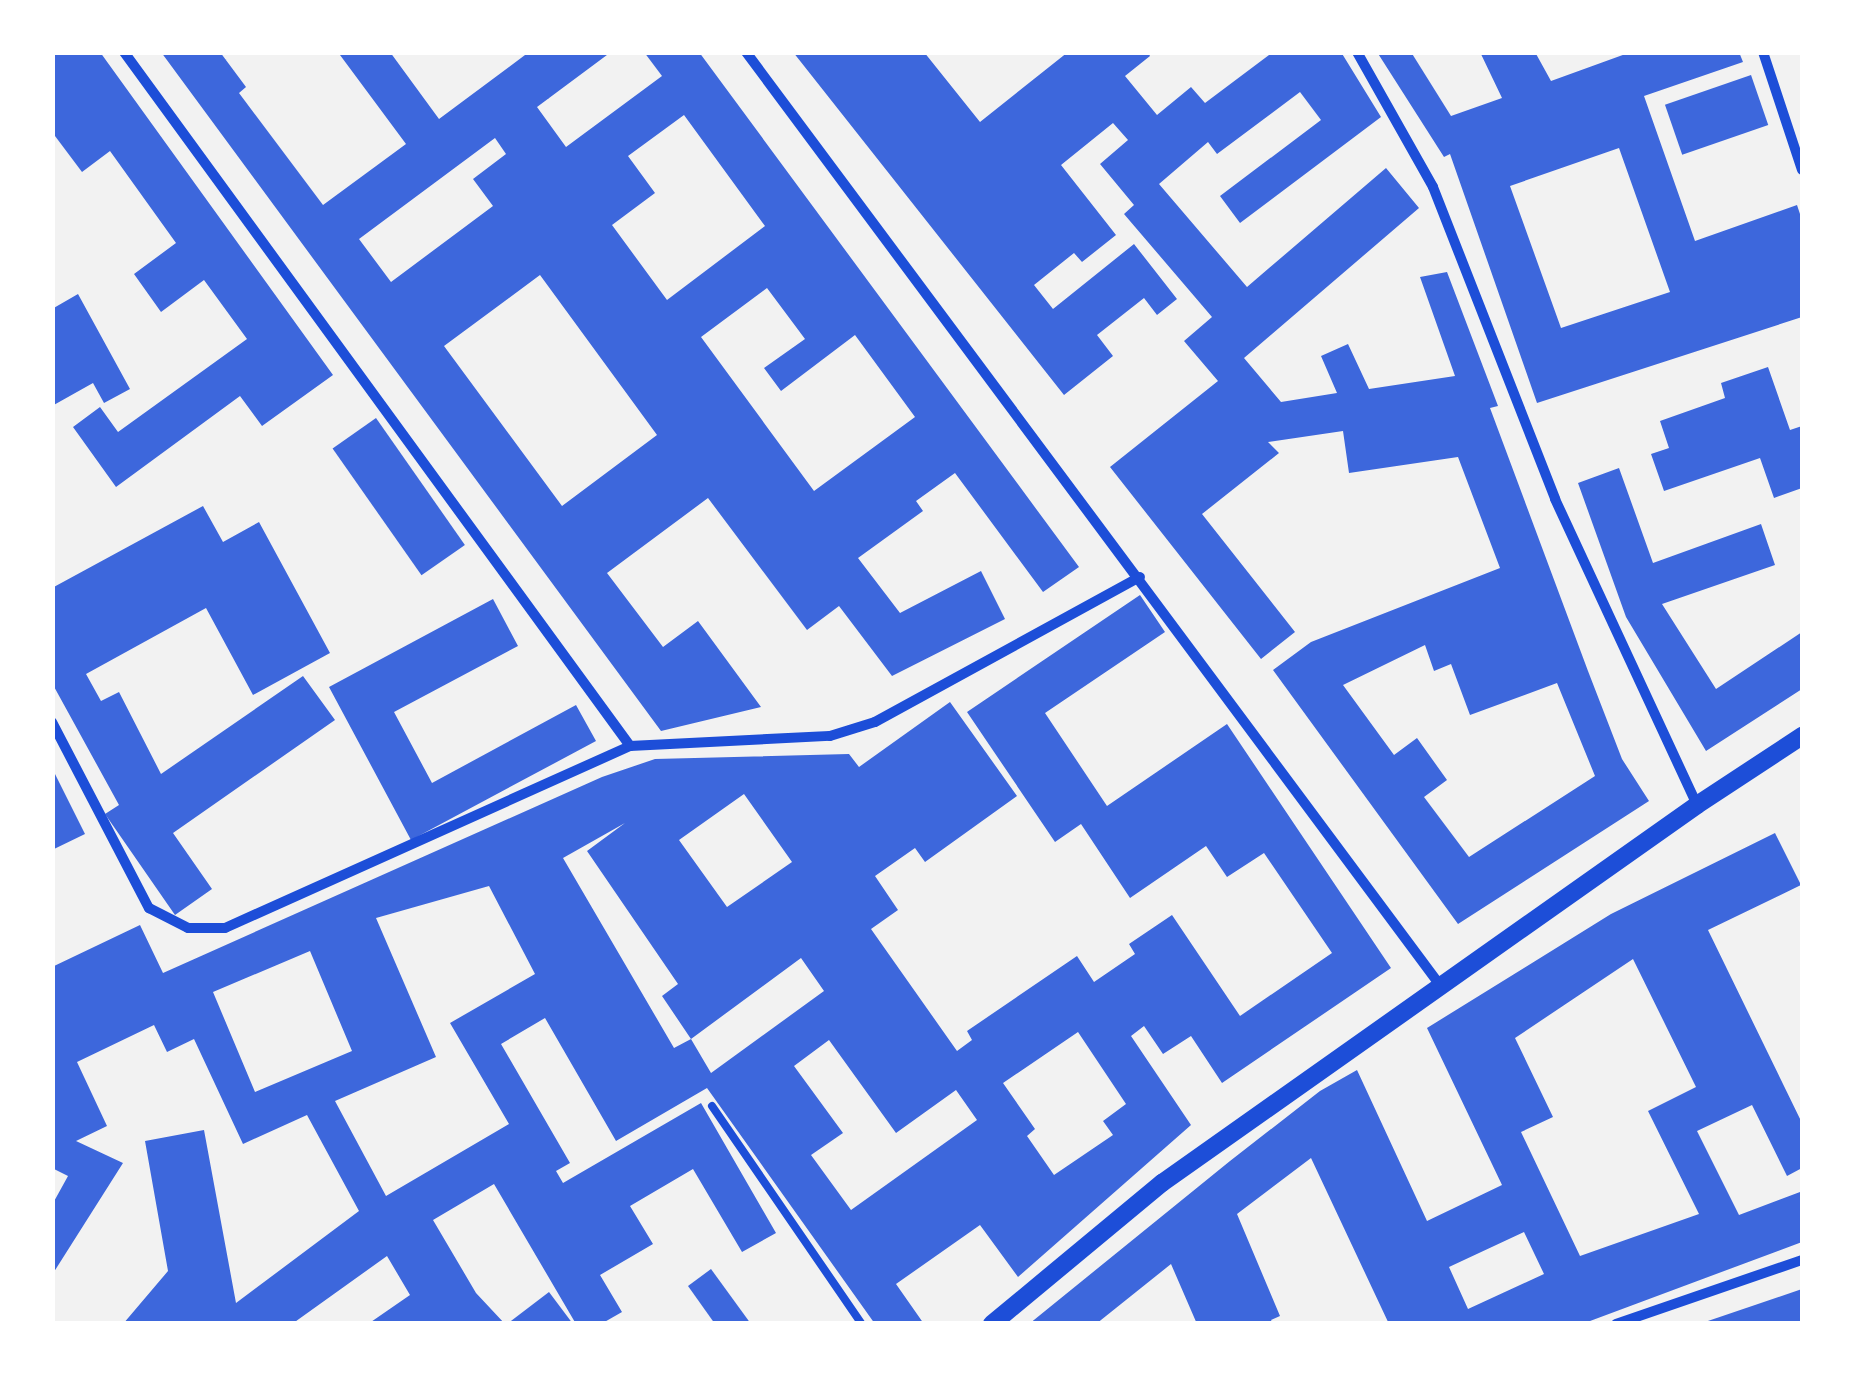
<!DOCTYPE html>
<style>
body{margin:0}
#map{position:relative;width:1855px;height:1376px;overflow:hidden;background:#f2f2f2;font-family:Commissioner,sans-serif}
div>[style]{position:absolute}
.building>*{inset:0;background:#3d67dc;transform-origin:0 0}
.service>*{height:8px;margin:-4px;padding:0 4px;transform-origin:4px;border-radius:4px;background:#1d4ed8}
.minor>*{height:10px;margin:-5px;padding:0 5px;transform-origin:5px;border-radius:5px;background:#1d4ed8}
.tertiary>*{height:18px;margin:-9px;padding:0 9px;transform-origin:9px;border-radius:9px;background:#1d4ed8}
span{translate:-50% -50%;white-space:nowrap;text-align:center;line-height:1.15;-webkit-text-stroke:10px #fff;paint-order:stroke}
.frame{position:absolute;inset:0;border:55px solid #fff;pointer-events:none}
</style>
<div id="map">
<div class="building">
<i style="clip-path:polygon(52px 52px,100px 52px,333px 375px,262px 426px,240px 396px,116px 487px,73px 427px,100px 407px,118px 432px,247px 339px,204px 280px,161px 312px,134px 274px,176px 243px,110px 151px,82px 172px,52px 132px)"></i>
<i style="clip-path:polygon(evenodd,161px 52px,220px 52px,246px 87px,239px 93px,323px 205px,406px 144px,340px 55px,342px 52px,390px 52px,439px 119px,529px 52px,611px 52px,537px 107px,566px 147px,662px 76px,644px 52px,699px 52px,1079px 567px,1043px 592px,955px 473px,916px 501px,923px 511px,858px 558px,900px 613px,981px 571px,1005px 619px,892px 676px,839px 606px,807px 630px,708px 498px,607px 573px,663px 647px,698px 621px,761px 707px,661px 731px,161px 52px,684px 115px,765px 226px,667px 300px,612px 225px,655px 193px,628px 156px,684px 115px,161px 52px,495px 138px,506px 154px,473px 179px,493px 206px,391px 282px,359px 239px,495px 138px,161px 52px,540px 275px,657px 435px,562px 506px,444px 346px,540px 275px,161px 52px,767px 288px,805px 339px,764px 368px,781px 391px,855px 335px,915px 417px,814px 491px,701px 337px,767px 288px)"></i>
<i style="clip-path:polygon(evenodd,793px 52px,924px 52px,980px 122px,1068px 52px,1148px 52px,1150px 56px,1125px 76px,1157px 115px,1191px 87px,1205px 103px,1273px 52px,1341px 52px,1381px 117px,1240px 223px,1220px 196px,1321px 120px,1300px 92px,1217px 154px,1208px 142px,1159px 184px,1247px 287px,1386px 168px,1419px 208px,1244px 358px,1281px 402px,1337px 393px,1321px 356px,1348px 344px,1369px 389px,1455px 376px,1420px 277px,1447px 272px,1498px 406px,1490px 408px,1588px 671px,1622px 759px,1649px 801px,1458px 924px,1273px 670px,1311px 642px,1500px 568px,1458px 457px,1349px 473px,1343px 431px,1268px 442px,1279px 453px,1202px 514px,1295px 632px,1261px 659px,1110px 467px,1218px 381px,1184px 341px,1212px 317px,1124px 214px,1134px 205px,1100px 164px,1128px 140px,1113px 123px,1061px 165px,1116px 235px,1082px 262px,1074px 253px,1034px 285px,1053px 309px,1134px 244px,1177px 299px,1157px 315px,1144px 298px,1097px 335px,1113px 356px,1064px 395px,793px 52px,1425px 645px,1434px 671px,1451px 664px,1470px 715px,1557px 683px,1595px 776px,1469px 857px,1424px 797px,1447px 780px,1417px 738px,1394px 755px,1343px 685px,1425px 645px)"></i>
<i style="clip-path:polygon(evenodd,1377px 52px,1411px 52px,1451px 116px,1502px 98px,1480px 52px,1535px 52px,1551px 81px,1631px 52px,1739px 52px,1743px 62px,1644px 96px,1695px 241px,1797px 205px,1802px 220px,1802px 317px,1537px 403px,1450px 154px,1444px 157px,1377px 52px,1619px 148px,1670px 292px,1561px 328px,1510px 186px,1619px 148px)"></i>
<i style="left:1751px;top:75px;width:53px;height:91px;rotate:71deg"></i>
<i style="clip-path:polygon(78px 294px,130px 389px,104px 403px,93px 383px,52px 406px,52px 309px)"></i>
<i style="clip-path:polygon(1768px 367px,1790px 430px,1802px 426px,1802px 488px,1774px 498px,1760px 458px,1664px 491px,1651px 454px,1669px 448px,1660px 421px,1725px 398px,1721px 383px)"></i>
<i style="left:376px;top:418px;width:155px;height:53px;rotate:55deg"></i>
<i style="clip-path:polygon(1619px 468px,1653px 563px,1761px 524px,1775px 565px,1662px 604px,1716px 689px,1802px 632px,1802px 689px,1706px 751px,1626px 617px,1578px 483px)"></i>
<i style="clip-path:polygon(203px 506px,223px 542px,259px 522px,330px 653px,253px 695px,206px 608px,86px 674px,101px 701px,119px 692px,161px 774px,303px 676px,335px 720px,173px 833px,212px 889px,175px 915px,105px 814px,119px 805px,52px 683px,52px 588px)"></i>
<i style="clip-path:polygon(evenodd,1140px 595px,1165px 632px,1045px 713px,1107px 806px,1227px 724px,1391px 968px,1222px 1083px,1191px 1036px,1163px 1054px,1144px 1026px,1131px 1036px,1191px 1125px,1018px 1277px,980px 1225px,896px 1284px,924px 1324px,875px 1324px,707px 1088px,616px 1141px,545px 1018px,501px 1044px,570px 1163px,556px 1171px,563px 1183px,701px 1103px,776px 1233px,742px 1252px,693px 1169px,630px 1206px,653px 1244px,600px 1275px,622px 1312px,601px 1324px,576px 1324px,494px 1184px,433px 1220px,476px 1293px,505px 1324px,368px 1324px,410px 1295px,387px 1256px,292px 1324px,123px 1324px,168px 1271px,145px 1141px,204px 1130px,236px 1303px,359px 1211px,307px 1115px,243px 1144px,194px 1039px,167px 1052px,154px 1025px,77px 1062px,107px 1126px,76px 1141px,123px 1163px,52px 1275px,52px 1205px,68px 1176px,52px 1168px,52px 967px,140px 925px,163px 973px,602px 777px,655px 759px,849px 754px,859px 767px,950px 702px,1017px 796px,925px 862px,915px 848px,875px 876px,898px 910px,871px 929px,957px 1051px,972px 1040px,967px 1031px,1077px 956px,1094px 982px,1135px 954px,1129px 944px,1172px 915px,1240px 1016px,1332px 953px,1264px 853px,1227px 877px,1206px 846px,1130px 898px,1081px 824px,1055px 842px,967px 712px,1140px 595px,744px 794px,792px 862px,727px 907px,679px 840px,744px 794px,1140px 595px,625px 823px,587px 851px,678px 984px,662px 996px,691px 1039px,674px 1048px,563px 858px,625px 823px,1140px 595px,489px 886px,535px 974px,450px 1023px,509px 1124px,386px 1196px,335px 1101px,436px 1057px,376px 918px,489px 886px,1140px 595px,310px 951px,352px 1051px,255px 1092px,213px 992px,310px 951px,1140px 595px,801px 958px,824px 991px,711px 1073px,691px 1039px,801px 958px,1140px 595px,1078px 1032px,1126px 1104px,1103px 1121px,1113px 1135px,1054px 1175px,1027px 1136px,1035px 1129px,1003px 1083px,1078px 1032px,1140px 595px,829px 1040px,896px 1133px,956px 1090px,977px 1120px,851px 1210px,811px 1155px,843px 1133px,794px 1066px,829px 1040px)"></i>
<i style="clip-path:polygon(493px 599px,518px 646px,394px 712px,432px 783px,576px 705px,596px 741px,411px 840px,329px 687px)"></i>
<i style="clip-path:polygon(52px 768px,85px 834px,52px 850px)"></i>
<i style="clip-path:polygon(evenodd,1775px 833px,1801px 885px,1708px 930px,1802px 1123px,1802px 1168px,1787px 1176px,1752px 1105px,1697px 1131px,1739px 1215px,1800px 1192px,1802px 1242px,1582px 1324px,1389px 1324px,1311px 1158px,1237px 1214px,1280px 1316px,1271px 1320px,1273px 1324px,1197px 1324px,1171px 1264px,1096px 1324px,1029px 1324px,1230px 1161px,1320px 1091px,1357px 1070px,1427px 1221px,1502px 1185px,1427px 1028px,1611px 914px,1775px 833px,1633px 959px,1696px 1087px,1648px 1111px,1699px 1214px,1580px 1256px,1521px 1132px,1553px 1117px,1515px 1038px,1633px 959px,1775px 833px,1524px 1232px,1544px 1274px,1468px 1309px,1449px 1267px,1524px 1232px)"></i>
<i style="clip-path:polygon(711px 1269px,751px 1324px,715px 1324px,688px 1286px)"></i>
<i style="clip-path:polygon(1802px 1289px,1802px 1324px,1702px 1324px,1702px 1323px)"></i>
<i style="clip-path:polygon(549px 1292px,573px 1324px,507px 1324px)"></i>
</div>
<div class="service">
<i style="left:712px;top:1106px;width:265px;rotate:55.5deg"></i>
</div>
<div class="minor">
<i style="left:124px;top:52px;width:859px;rotate:53.9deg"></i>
<i style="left:746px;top:52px;width:1163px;rotate:53.36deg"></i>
<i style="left:1357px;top:52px;width:155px;rotate:60.6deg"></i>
<i style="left:1433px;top:187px;width:335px;rotate:68.6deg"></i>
<i style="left:1555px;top:499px;width:337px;rotate:65.1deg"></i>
<i style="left:1763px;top:52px;width:124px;rotate:71.7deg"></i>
<i style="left:52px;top:722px;width:210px;rotate:62.5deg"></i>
<i style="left:149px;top:908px;width:44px;rotate:27.1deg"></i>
<i style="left:188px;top:928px;width:37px"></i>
<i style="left:225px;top:928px;width:444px;rotate:-24.2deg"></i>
<i style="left:630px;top:746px;width:200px;rotate:-2.9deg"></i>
<i style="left:830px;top:736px;width:47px;rotate:-17.3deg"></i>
<i style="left:875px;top:722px;width:302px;rotate:-28.7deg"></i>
<i style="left:1616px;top:1324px;width:197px;rotate:-19deg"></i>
</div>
<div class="tertiary">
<i style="left:992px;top:1324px;width:221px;rotate:-39.7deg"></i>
<i style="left:1162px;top:1183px;width:655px;rotate:-35.24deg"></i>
<i style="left:1697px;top:805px;width:126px;rotate:-33.3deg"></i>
</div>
<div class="frame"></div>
</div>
